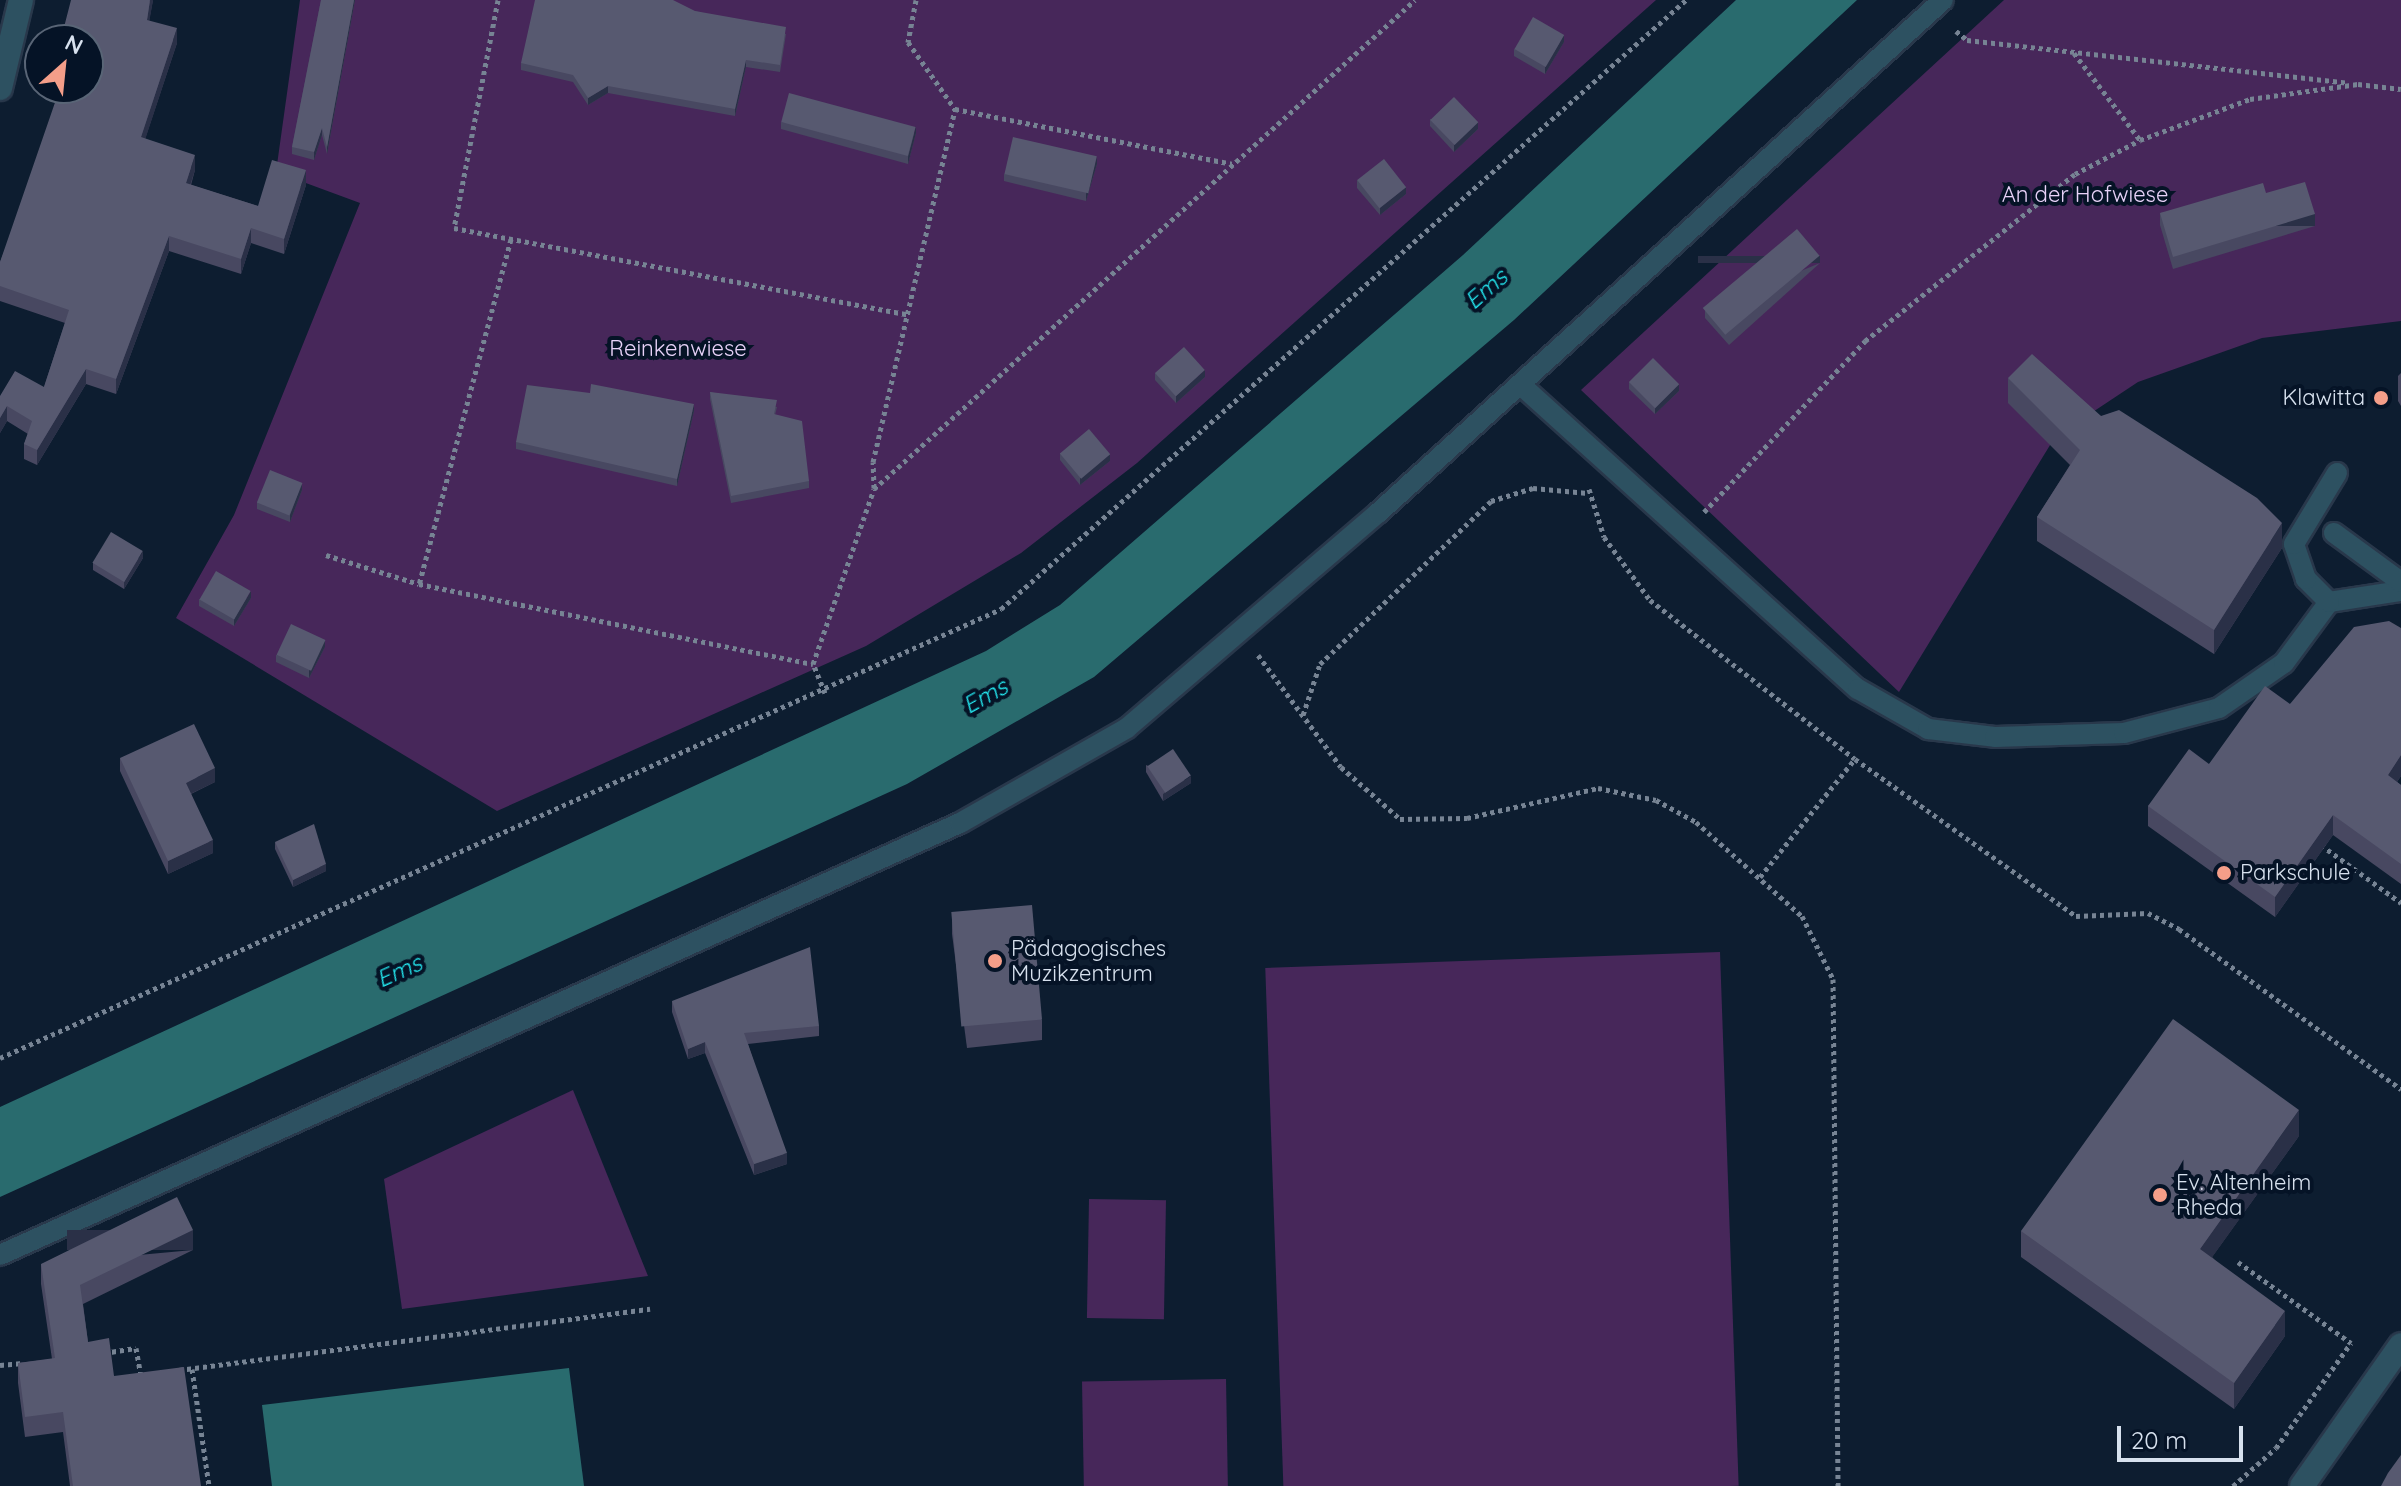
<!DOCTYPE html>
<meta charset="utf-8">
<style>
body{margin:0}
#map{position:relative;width:2401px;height:1486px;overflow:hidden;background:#0d1d30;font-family:Quicksand,sans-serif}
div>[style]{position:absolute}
.green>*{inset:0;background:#47275a;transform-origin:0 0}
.water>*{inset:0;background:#296b6e}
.path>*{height:5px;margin-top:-2.5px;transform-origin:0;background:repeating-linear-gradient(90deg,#778494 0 4px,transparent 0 8px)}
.roads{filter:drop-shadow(2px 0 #29384b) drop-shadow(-2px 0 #29384b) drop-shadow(0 2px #29384b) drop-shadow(0 -2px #29384b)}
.lane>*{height:20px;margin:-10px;padding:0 10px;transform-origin:10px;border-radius:10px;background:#2d5161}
.street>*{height:24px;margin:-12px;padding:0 12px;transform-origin:12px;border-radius:12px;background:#2d5161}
.wall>*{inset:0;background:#484861}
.shaded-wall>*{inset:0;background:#2a3047;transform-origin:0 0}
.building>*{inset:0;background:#575970;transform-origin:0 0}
.dots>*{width:22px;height:22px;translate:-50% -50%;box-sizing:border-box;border:4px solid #051326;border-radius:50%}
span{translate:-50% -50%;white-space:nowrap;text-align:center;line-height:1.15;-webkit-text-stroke:8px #051326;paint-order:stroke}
.park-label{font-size:22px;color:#e8d2f8}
.poi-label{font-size:22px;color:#d7e1ee}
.right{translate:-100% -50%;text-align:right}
.left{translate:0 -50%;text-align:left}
.water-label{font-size:24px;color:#24e8f0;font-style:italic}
.north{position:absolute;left:24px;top:24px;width:80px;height:80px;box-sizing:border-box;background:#051326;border:2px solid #596576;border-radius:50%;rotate:27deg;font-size:22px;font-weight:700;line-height:32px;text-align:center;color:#d7e1ee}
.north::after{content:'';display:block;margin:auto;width:28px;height:36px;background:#f49e89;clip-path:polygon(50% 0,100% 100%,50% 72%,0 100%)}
.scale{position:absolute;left:2117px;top:1426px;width:126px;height:36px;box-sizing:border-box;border:4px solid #d7e1ee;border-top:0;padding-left:10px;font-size:24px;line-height:28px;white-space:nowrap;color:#d7e1ee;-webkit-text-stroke:6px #051326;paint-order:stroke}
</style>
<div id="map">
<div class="green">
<i style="clip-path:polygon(300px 0,1656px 0,1137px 463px,1021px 553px,866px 646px,497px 811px,176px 618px,234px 515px,360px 203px,276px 172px)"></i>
<i style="clip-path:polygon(2004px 0,2401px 0,2401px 321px,2262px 338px,2138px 382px,2055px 437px,1899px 692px,1581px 390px)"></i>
<i style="left:1720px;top:952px;width:534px;height:455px;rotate:88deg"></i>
<i style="clip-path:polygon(573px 1090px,648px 1276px,402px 1309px,384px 1179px)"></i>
<i style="left:1089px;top:1199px;width:77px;height:119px;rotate:1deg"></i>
<i style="left:1226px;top:1379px;width:107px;height:144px;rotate:89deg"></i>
</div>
<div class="water">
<i style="clip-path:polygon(1736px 0,1857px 0,1514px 320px,1094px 677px,907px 784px,0 1197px,0 1107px,986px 651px,1060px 605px,1463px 255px)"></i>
<i style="clip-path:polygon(569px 1368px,584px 1486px,272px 1486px,262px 1405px)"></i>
</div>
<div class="path">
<i style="left:498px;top:0;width:232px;rotate:100.9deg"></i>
<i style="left:454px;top:228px;width:462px;rotate:10.8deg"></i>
<i style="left:916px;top:0;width:43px;rotate:100.8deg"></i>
<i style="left:908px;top:42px;width:82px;rotate:55deg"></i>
<i style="left:955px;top:109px;width:282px;rotate:11.2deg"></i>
<i style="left:1956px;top:31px;width:14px;rotate:39deg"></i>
<i style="left:1967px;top:40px;width:383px;rotate:6.4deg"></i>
<i style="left:2074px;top:53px;width:109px;rotate:52.8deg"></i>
<i style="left:2358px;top:84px;width:43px;rotate:6.6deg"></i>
<i style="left:511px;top:239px;width:357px;rotate:104.9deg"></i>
<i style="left:419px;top:584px;width:402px;rotate:11.5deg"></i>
<i style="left:874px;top:488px;width:26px;rotate:-92deg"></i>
<i style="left:873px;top:462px;width:362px;rotate:-76.9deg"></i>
<i style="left:1589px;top:489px;width:50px;rotate:72.6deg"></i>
<i style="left:1604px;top:537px;width:78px;rotate:53.9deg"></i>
<i style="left:1650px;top:600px;width:259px;rotate:37.8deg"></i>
<i style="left:1855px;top:759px;width:271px;rotate:35.4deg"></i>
<i style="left:2076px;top:916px;width:72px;rotate:-2.4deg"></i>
<i style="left:2148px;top:913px;width:35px;rotate:27deg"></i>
<i style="left:2179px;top:929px;width:274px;rotate:35.8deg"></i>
<i style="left:1704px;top:512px;width:235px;rotate:-46.7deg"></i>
<i style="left:1865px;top:341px;width:268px;rotate:-38.5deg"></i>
<i style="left:2075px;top:174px;width:73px;rotate:-27.6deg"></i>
<i style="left:2140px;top:140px;width:117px;rotate:-20.4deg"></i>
<i style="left:2250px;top:99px;width:109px;rotate:-7.9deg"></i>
<i style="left:326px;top:555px;width:97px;rotate:17.3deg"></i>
<i style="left:1258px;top:655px;width:139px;rotate:53.5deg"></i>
<i style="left:1341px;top:767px;width:79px;rotate:41.4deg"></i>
<i style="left:1400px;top:819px;width:67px;rotate:-0.9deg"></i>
<i style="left:1467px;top:818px;width:134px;rotate:-12.9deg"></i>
<i style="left:1598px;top:788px;width:59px;rotate:11.7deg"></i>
<i style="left:1656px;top:800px;width:46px;rotate:28.8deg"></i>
<i style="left:1696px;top:822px;width:142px;rotate:41.6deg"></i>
<i style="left:1802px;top:916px;width:70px;rotate:63.8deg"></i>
<i style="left:1833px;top:979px;width:507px;rotate:89.43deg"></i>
<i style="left:825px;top:693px;width:31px;rotate:-112deg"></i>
<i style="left:813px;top:664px;width:185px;rotate:-70.8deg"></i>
<i style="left:874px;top:489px;width:729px;rotate:-42.11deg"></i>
<i style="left:1303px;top:715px;width:54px;rotate:-71.6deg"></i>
<i style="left:1320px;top:664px;width:236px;rotate:-43.6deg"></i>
<i style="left:1491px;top:501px;width:44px;rotate:-17.2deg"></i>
<i style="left:1533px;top:488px;width:55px;rotate:5.2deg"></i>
<i style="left:2321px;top:845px;width:99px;rotate:35.9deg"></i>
<i style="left:1760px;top:877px;width:151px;rotate:-51.2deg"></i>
<i style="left:0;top:1058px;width:1097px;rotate:-24.16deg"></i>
<i style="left:1001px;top:609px;width:917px;rotate:-41.64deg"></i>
<i style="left:2238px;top:1262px;width:139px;rotate:35.6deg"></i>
<i style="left:104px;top:1353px;width:32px;rotate:-9deg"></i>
<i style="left:136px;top:1348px;width:27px;rotate:80deg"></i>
<i style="left:0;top:1365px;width:23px;rotate:-5deg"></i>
<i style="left:192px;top:1369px;width:118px;rotate:81.7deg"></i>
<i style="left:179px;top:1370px;width:475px;rotate:-7.4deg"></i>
<i style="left:2233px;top:1486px;width:57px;rotate:-41.5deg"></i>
<i style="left:2276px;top:1448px;width:129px;rotate:-54.5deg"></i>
</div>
<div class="roads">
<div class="lane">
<i style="left:1521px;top:385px;width:454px;rotate:42.1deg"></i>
<i style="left:1858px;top:689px;width:81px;rotate:29.7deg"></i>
<i style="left:1928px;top:729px;width:67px;rotate:6.8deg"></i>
<i style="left:1995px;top:737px;width:129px;rotate:-1.8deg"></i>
<i style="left:2124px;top:733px;width:98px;rotate:-14.7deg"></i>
<i style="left:2219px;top:708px;width:79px;rotate:-34.7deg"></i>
<i style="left:2284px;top:663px;width:76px;rotate:-53.6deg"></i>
<i style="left:2329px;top:602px;width:73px;rotate:-8.7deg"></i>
<i style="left:2334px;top:533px;width:83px;rotate:36.2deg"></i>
<i style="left:2329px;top:602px;width:33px;rotate:-135deg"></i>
<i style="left:2306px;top:579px;width:37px;rotate:-109deg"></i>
<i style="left:2294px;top:544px;width:83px;rotate:-58.8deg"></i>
<i style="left:0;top:1255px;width:1053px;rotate:-24.23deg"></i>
<i style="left:960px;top:823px;width:192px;rotate:-29.6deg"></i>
<i style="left:1127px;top:728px;width:330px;rotate:-40.6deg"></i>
<i style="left:1378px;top:513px;width:763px;rotate:-42.24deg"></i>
</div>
<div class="street">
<i style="left:0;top:88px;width:90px;rotate:-76.6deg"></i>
<i style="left:2302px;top:1486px;width:172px;rotate:-54.9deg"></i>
</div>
</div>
<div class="wall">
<i style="clip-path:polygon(153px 0,149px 21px,177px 43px,145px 139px,195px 170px,191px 185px,258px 206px,306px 185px,284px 254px,251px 243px,241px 274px,169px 251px,116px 394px,86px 384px,37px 465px,24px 459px,24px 444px,28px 434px,7px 421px,0 433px,0 396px,44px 387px,65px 323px,0 301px,0 262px,88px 40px,62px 40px,62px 35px)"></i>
<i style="clip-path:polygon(321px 0,355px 0,327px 154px,322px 135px,314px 160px,292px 154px,292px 147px)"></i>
<i style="clip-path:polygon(695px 11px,786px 34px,780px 72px,746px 67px,735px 116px,608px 93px,588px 105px,573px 82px,521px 70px,521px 63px)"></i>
<i style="clip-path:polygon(1564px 42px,1545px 74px,1514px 56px,1514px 49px)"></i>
<i style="clip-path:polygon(1430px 119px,1478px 129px,1454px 152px,1430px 126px)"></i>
<i style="clip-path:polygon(781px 122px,916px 133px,908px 164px,781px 129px)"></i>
<i style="clip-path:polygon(1097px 164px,1086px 201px,1004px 181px,1004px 174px)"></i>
<i style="clip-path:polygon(1357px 180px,1406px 194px,1380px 215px,1357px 188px)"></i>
<i style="clip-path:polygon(2266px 193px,2315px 226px,2173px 269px,2160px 225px,2160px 213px)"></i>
<i style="clip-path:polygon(1820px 263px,1729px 345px,1705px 318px,1705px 311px)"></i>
<i style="clip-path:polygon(1155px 373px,1205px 377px,1176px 403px,1155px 380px)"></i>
<i style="clip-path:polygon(2401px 373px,2401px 406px,2398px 401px,2398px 376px)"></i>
<i style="clip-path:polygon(2008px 378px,2101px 416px,2282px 548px,2214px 654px,2037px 541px,2037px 517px,2070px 465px,2008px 403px)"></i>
<i style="clip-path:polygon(1629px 382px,1679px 391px,1655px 414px,1629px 389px)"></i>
<i style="clip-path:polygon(710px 392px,777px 407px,775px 415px,809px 481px,809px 488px,731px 503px,710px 399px)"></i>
<i style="clip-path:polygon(590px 393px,694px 411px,677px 486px,516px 449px,516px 442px)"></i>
<i style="clip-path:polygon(1060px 453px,1110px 461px,1080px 485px,1060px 460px)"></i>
<i style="clip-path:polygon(302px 490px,290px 522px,257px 509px,257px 502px)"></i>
<i style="clip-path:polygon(143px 558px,124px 589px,93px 570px,93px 563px)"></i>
<i style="clip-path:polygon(251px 598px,234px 626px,199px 606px,199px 599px)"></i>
<i style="clip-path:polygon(2401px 628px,2401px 776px,2397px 782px,2401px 785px,2401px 884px,2333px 835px,2275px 917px,2148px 826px,2148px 806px,2209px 764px,2290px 704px)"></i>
<i style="clip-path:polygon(325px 647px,309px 678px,276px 662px,276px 655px)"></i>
<i style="clip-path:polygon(120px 758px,215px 782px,191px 794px,213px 853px,168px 874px,120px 771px)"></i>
<i style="clip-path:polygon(1146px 765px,1191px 783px,1163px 801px,1146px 772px)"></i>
<i style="clip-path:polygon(275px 842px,326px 871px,293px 887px,275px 849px)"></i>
<i style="clip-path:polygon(952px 914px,1042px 1020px,1042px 1040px,967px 1048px,952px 934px)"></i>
<i style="clip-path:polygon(672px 1001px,819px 1026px,819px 1036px,748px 1044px,787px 1164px,754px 1175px,705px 1053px,688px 1059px,672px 1012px)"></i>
<i style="clip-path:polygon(2299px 1136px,2212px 1257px,2285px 1336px,2234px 1409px,2021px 1257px,2021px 1231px)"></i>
<i style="clip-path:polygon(193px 1250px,83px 1304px,88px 1342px,114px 1376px,201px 1486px,70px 1486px,63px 1432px,25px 1437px,18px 1383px,18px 1363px,52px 1359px,41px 1284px,41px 1264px)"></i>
</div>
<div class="shaded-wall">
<i style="clip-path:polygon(150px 0,153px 0,147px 35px,147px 20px)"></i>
<i style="clip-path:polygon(354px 0,355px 0,327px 154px,327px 147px)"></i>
<i style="clip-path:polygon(177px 28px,177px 43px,141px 152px,141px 137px)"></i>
<i style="clip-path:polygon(1564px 35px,1564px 42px,1545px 74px,1545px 67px)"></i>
<i style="clip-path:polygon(746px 60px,746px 67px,735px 116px,735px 109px)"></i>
<i style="clip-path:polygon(608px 86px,608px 93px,588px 105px,588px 98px)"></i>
<i style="clip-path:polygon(1478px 122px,1478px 129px,1454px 152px,1454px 145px)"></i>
<i style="clip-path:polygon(916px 126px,916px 133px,908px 164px,908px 157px)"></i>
<i style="clip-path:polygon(322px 128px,322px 135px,314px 160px,314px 152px)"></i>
<i style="clip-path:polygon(195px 155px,195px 170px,186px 198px,186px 183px)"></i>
<i style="clip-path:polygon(1097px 157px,1097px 164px,1086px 201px,1086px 194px)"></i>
<i style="clip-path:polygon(306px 170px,306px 185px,284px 254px,284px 239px)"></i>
<i style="clip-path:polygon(1406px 187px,1406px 194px,1380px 215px,1380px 208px)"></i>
<i style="left:2315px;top:214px;width:12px;height:148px;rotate:90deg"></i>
<i style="clip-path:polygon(251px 228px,251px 243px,241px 274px,241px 259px)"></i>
<i style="clip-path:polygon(169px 236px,169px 251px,116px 394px,116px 379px)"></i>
<i style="left:1820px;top:256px;width:7px;height:122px;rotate:90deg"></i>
<i style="clip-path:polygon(86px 369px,86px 384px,37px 465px,37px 450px)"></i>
<i style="clip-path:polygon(1205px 370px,1205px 377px,1176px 403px,1176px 396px)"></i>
<i style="clip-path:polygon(1679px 384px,1679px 391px,1655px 414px,1655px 407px)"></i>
<i style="clip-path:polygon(694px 404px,694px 411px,677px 486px,677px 479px)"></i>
<i style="clip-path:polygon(7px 406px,7px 421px,0 433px,0 418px)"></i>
<i style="clip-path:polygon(1110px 454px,1110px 461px,1080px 485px,1080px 478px)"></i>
<i style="clip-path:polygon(302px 483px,302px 490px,290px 522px,290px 515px)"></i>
<i style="clip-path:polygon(2282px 523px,2282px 548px,2214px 654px,2214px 630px)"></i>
<i style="clip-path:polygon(143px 551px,143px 558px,124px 589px,124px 582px)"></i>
<i style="clip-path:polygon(251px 591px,251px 598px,234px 626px,234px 619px)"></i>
<i style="clip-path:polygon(325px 640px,325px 647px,309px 678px,309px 671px)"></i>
<i style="clip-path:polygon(2401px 755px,2401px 776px,2388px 795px,2388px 775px)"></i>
<i style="clip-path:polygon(215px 768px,215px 782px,186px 796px,186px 783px)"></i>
<i style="clip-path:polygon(1191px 776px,1191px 783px,1163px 801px,1163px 794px)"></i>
<i style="clip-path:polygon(2333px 815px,2333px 835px,2275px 917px,2275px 897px)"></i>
<i style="clip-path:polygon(213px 840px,213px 853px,168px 874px,168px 861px)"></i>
<i style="clip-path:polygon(326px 864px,326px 871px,293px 887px,293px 880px)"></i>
<i style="clip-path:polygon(705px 1042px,705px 1053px,688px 1059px,688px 1049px)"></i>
<i style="clip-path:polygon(2299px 1110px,2299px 1136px,2200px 1274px,2200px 1249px)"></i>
<i style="clip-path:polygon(787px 1153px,787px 1164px,754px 1175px,754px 1164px)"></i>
<i style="left:193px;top:1230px;width:20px;height:126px;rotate:90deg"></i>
<i style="clip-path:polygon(2285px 1311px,2285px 1336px,2234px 1409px,2234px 1383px)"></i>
</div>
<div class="building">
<i style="clip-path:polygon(71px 0,150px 0,147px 20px,177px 28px,141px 137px,195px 155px,186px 183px,258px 206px,272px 160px,306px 170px,284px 239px,251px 228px,241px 259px,169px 236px,116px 379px,86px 369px,37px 450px,24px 444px,32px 421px,7px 406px,0 418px,0 396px,15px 371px,44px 387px,69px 310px,0 286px,0 262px,60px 88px,88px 88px,88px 40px,71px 40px,72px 38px,62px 35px)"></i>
<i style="clip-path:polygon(321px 0,354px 0,327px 147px,322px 128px,314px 152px,292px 147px)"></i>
<i style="clip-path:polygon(535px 0,673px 0,695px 11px,786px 27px,780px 65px,746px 60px,735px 109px,608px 86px,588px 98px,573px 75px,521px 63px)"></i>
<i style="left:1533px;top:17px;width:36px;height:37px;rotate:30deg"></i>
<i style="left:789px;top:93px;width:131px;height:30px;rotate:15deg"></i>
<i style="left:1454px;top:97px;width:35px;height:33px;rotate:46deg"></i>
<i style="left:1013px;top:137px;width:86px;height:38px;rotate:13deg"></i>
<i style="left:1384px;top:159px;width:36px;height:34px;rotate:52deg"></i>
<i style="clip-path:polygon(2305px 182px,2315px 214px,2173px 257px,2160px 213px,2263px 183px,2266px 193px)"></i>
<i style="left:1797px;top:229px;width:35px;height:123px;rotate:50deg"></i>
<i style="left:1184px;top:347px;width:31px;height:39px;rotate:48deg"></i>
<i style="clip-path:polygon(2032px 354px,2101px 416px,2119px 410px,2257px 498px,2282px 523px,2214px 630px,2037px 517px,2080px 450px,2008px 378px)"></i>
<i style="left:1653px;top:358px;width:37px;height:34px;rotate:45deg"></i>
<i style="clip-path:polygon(591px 384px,694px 404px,677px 479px,516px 442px,527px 385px,590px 393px)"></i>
<i style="clip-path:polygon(710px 392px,777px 400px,774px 414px,802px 421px,809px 481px,731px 496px)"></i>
<i style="left:1089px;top:429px;width:33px;height:38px;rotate:50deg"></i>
<i style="left:270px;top:470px;width:35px;height:35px;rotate:22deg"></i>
<i style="left:111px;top:532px;width:37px;height:36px;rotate:31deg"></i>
<i style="left:216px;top:571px;width:40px;height:33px;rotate:30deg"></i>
<i style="clip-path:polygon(2389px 621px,2401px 628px,2401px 755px,2388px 775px,2401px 785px,2401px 864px,2333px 815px,2275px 897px,2148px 806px,2189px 749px,2209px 764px,2265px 686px,2290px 704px,2354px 627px)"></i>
<i style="left:291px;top:624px;width:38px;height:34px;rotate:25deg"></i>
<i style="clip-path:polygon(194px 724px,215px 768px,186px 783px,213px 840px,168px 861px,120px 758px)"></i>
<i style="left:1173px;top:749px;width:32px;height:31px;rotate:56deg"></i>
<i style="clip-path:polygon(314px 824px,326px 864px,293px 880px,275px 842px)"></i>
<i style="left:1032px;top:905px;width:115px;height:81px;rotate:85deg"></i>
<i style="clip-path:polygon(810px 947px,819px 1026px,744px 1033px,787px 1153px,754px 1164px,705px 1042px,688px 1049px,672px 1001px)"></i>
<i style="clip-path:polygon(2173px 1019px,2299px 1110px,2200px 1249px,2285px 1311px,2234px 1383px,2021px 1231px)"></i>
<i style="clip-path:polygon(177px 1197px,193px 1230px,80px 1285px,88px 1342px,109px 1338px,114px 1376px,184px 1367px,201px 1486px,73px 1486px,63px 1412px,25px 1417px,18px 1363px,55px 1358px,41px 1264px)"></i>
<i style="clip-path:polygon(2401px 1455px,2401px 1486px,2381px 1486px,2388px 1473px)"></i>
</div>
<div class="dots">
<i style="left:2381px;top:398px;background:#f49e89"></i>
<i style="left:2224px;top:873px;background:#f49e89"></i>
<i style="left:995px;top:961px;background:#f49e89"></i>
<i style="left:2160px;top:1195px;background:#f49e89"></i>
</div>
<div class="park-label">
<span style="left:2085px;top:195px">An der Hofwiese</span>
<span style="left:678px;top:349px">Reinkenwiese</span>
</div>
<div class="poi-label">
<span class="right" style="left:2365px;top:398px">Klawitta</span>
<span class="left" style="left:2240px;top:873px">Parkschule</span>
<span class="left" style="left:1011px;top:961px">Pädagogisches<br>Muzikzentrum</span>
<span class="left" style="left:2176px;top:1195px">Ev. Altenheim<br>Rheda</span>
</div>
<div class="water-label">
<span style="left:1486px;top:289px;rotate:-41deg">Ems</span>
<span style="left:985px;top:696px;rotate:-29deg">Ems</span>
<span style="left:399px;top:971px;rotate:-24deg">Ems</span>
</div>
<div class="north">N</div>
<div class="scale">20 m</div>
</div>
